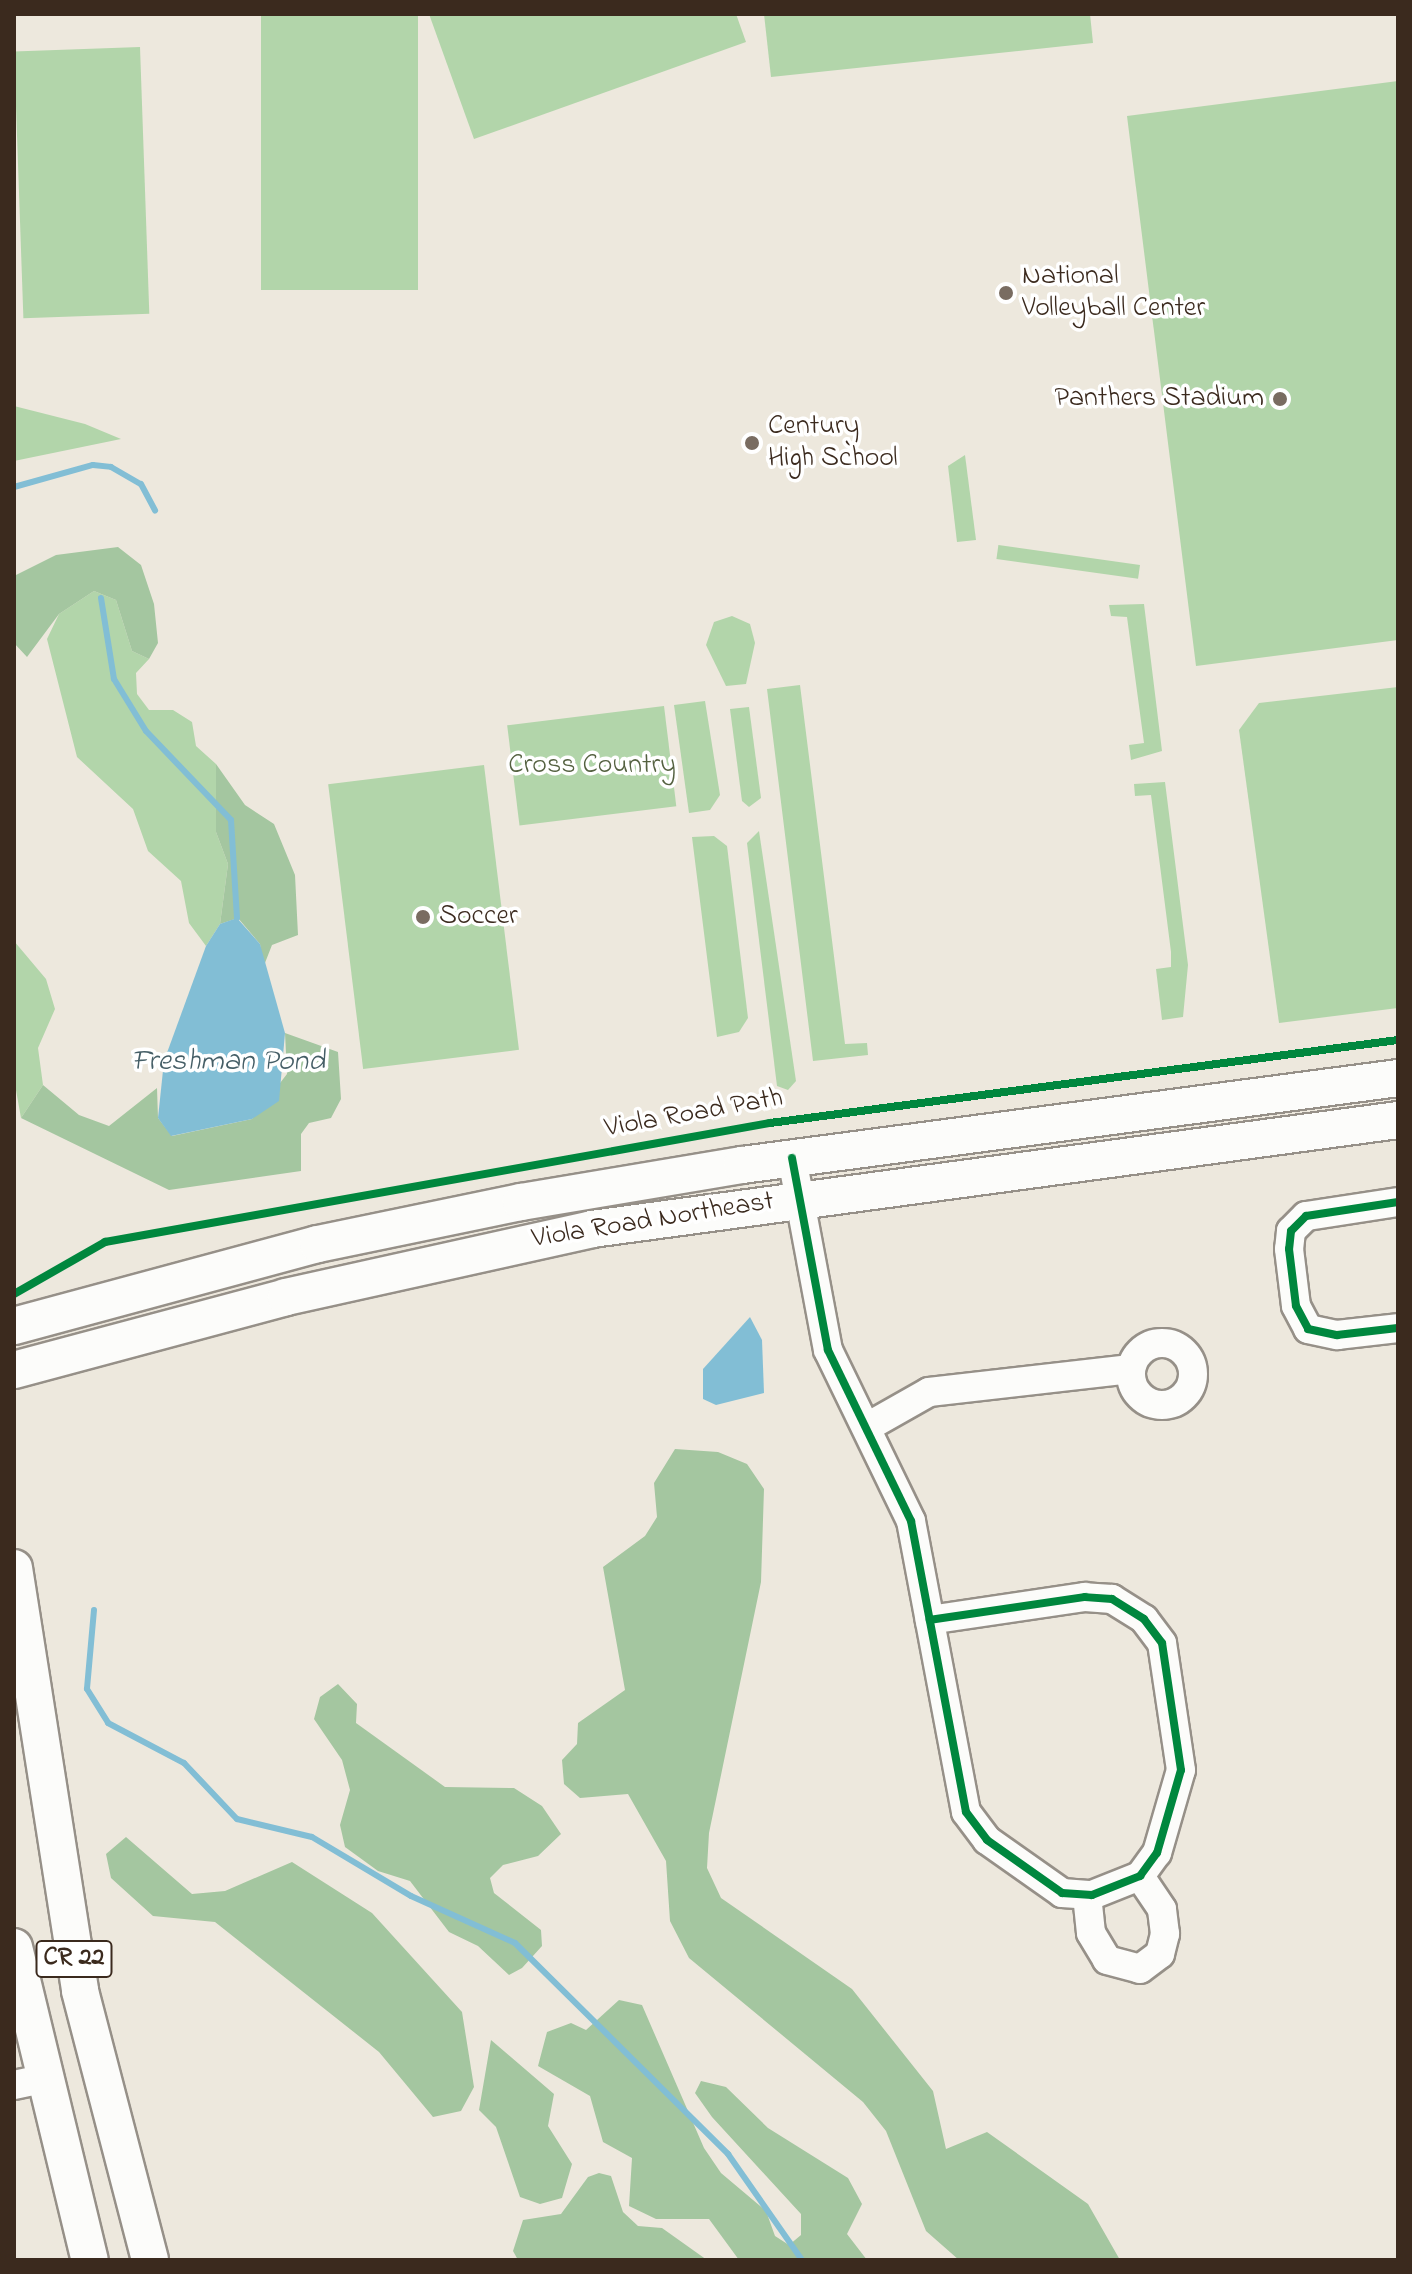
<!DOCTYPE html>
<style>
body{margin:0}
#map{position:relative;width:1412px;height:2274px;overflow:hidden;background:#ede8dd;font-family:"Indie Flower",sans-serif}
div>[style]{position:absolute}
.green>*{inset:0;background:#b2d5aa;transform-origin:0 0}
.forest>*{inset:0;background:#a4c6a0}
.water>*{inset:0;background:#82bed5}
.stream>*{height:6px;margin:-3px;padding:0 3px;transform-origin:3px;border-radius:3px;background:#82bed5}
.roads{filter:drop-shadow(2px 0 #969088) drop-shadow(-2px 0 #969088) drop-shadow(0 2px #969088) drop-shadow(0 -2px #969088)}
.minor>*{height:28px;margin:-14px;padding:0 14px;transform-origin:14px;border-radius:14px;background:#fcfcfa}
.minor>.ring{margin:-14px;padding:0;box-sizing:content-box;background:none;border:28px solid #fcfcfa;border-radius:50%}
.major>*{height:36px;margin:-18px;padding:0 18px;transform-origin:18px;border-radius:18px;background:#fcfcfa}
.cycleway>*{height:8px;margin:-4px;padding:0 4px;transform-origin:4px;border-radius:4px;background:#00873e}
.dots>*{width:22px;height:22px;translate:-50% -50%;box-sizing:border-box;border:4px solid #fff;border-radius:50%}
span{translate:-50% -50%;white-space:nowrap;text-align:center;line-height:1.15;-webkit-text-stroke:7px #fff;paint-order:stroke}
.shield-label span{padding:2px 6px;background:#fff;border:2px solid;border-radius:6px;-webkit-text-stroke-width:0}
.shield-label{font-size:26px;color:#3b2a1e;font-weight:700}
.poi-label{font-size:28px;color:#3b2a1e}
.left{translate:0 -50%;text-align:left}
.right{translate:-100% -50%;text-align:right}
.park-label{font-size:28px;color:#546140}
.street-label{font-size:28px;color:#3b2a1e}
.water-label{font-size:30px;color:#455e66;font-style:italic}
.frame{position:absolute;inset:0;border:16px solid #3b2a1e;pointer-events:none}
</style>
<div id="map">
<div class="green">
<i style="left:261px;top:14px;width:157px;height:276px"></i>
<i style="clip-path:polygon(429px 14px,736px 14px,746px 42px,474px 139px)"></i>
<i style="clip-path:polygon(764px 14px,1090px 14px,1093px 43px,771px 77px)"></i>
<i style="left:140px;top:47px;width:267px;height:126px;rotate:88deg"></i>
<i style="clip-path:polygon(1398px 81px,1398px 640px,1196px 666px,1127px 116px)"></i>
<i style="clip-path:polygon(14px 406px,85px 424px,121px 439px,14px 461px)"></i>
<i style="clip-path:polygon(965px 455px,976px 540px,957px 542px,948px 466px)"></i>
<i style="left:1140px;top:565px;width:14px;height:143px;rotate:98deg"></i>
<i style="clip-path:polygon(94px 591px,116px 600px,132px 651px,149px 659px,136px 673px,137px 694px,149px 710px,173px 710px,192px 722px,196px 746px,216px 764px,216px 832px,228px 864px,220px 924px,206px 946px,189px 923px,181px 881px,148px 851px,133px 809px,77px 757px,47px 639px,59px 614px)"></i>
<i style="clip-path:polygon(1144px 604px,1162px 751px,1131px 760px,1129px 745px,1144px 743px,1127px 617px,1111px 616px,1109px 605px)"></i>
<i style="clip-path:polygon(732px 616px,750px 624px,755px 643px,746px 684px,726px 686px,706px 645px,714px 622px)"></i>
<i style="clip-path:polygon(800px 685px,845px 1044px,867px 1043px,868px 1055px,813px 1061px,767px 689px)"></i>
<i style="clip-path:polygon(1398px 687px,1398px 1008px,1279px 1023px,1239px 730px,1259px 703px)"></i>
<i style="clip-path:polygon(705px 701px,720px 795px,710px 810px,689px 813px,674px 705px)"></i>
<i style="left:664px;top:706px;width:101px;height:158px;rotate:83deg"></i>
<i style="clip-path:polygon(749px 707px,761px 798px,749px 807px,742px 801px,730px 709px)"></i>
<i style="left:484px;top:765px;width:287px;height:157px;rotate:83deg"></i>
<i style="clip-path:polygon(1165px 782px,1188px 965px,1183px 1017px,1162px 1020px,1156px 969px,1171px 967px,1171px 952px,1151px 795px,1135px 796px,1134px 784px)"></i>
<i style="clip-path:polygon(759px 831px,796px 1081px,788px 1090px,777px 1086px,747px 843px)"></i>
<i style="clip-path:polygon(714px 836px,727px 846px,748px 1018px,739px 1032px,717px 1037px,692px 837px)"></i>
<i style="clip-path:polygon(14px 941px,46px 979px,55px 1009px,38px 1048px,43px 1085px,21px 1118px,14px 1079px)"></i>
</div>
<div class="forest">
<i style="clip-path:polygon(118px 547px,141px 565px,154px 604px,158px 643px,149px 659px,132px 651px,116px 600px,94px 591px,59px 614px,27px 657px,14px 643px,14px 576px,56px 555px)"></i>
<i style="clip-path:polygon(216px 764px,245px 805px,274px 824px,295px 875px,298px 935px,272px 945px,263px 968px,260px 944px,238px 918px,220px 924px,228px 864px,216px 832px)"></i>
<i style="clip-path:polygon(285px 1033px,338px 1052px,341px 1099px,331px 1118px,309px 1123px,301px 1134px,301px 1171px,169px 1190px,21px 1118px,43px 1085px,79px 1115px,109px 1126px,157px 1088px,158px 1118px,172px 1136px,252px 1119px,287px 1074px)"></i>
<i style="clip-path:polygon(675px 1449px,718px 1452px,747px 1464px,764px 1489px,761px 1582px,709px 1833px,707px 1868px,721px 1898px,852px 1989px,933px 2091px,946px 2149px,987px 2132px,1088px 2204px,1120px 2260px,959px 2260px,926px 2231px,886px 2131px,863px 2102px,689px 1958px,670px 1921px,666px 1861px,628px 1794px,580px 1798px,564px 1784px,562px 1760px,577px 1744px,578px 1723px,625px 1690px,603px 1567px,645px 1536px,657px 1517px,654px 1483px)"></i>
<i style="clip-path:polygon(338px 1684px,357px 1704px,356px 1723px,445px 1787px,514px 1788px,542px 1806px,561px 1834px,538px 1856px,503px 1865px,490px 1878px,494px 1893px,541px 1930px,542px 1946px,522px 1968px,509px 1975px,478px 1946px,449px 1932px,410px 1881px,378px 1871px,345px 1847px,340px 1825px,350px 1790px,342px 1760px,314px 1719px,320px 1697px)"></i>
<i style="clip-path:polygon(126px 1837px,192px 1894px,225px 1891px,292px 1862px,372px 1913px,462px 2012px,474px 2087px,461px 2111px,433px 2117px,379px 2052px,215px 1922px,153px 1916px,111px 1878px,106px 1854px)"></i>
<i style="clip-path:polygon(619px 2000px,642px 2005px,704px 2148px,721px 2173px,766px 2211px,775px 2236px,789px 2245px,801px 2235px,801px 2214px,712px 2117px,695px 2093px,701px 2081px,726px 2087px,768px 2128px,848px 2178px,862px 2204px,847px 2234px,867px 2260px,739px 2260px,709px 2219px,656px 2219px,629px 2206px,632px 2158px,603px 2142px,590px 2096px,538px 2066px,547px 2032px,571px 2023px,586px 2030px)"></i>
<i style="clip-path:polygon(491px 2040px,554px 2094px,548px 2126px,572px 2164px,562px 2198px,540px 2204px,520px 2197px,496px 2127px,479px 2110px)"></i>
<i style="clip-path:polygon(599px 2173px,611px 2176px,623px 2212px,638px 2226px,662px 2228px,707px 2260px,518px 2260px,513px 2251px,523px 2220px,561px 2214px,588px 2177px)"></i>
</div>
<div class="water">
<i style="clip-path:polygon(237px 918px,260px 944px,285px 1033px,279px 1101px,252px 1119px,171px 1136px,158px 1118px,164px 1061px,206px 946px,220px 924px)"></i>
<i style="clip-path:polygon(750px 1317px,762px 1340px,764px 1393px,716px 1405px,703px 1399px,703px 1369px)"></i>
</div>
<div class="stream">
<i style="left:14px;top:487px;width:82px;rotate:-15.6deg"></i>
<i style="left:93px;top:465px;width:18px;rotate:6deg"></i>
<i style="left:111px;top:467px;width:34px;rotate:30deg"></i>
<i style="left:141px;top:484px;width:30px;rotate:62deg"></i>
<i style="left:101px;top:598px;width:82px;rotate:80.9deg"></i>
<i style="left:114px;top:679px;width:61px;rotate:58.4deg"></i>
<i style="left:146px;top:731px;width:123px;rotate:46.3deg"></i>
<i style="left:231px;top:820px;width:98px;rotate:86.5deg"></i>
<i style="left:94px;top:1610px;width:79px;rotate:95.1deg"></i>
<i style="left:87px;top:1689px;width:40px;rotate:58deg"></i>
<i style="left:108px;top:1723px;width:86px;rotate:27.8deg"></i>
<i style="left:184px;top:1763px;width:77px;rotate:46.6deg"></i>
<i style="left:237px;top:1819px;width:77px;rotate:13.5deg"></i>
<i style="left:312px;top:1837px;width:115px;rotate:30.8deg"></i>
<i style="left:411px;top:1896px;width:114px;rotate:24.3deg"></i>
<i style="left:515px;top:1943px;width:300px;rotate:44.7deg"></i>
<i style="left:728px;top:2154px;width:129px;rotate:55.1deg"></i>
</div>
<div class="roads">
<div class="minor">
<i style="left:792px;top:1158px;width:195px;rotate:79.4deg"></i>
<i style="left:828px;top:1350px;width:190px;rotate:64.1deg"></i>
<i style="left:911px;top:1521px;width:296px;rotate:79.3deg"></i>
<i style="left:966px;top:1812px;width:35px;rotate:53deg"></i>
<i style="left:987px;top:1840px;width:92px;rotate:35.2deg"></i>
<i style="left:1062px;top:1893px;width:30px;rotate:4deg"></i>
<i style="left:1092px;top:1895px;width:52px;rotate:-21.6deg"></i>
<i style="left:1140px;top:1876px;width:29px;rotate:-54deg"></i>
<i style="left:1157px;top:1853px;width:86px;rotate:-73.9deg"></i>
<i style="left:1181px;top:1770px;width:128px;rotate:-98.5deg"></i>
<i style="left:1162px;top:1643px;width:30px;rotate:-127deg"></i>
<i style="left:1144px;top:1619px;width:38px;rotate:-148deg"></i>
<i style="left:1112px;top:1599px;width:27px;rotate:-176deg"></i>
<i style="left:1085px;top:1597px;width:157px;rotate:171.6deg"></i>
<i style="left:1398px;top:1202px;width:93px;rotate:171.3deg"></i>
<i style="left:1306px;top:1216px;width:21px;rotate:135deg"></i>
<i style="left:1291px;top:1231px;width:18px;rotate:96deg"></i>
<i style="left:1289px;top:1249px;width:57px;rotate:83deg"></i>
<i style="left:1296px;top:1306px;width:26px;rotate:62deg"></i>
<i style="left:1308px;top:1329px;width:30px;rotate:12deg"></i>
<i style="left:1337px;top:1335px;width:61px;rotate:-6.5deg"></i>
<i class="ring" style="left:1131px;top:1343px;width:34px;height:34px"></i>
<i style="left:869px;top:1426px;width:69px;rotate:-29.5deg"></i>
<i style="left:929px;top:1392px;width:203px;rotate:-6.5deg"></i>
<i style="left:1087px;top:1895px;width:38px;rotate:84deg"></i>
<i style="left:1091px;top:1933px;width:31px;rotate:59deg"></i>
<i style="left:1107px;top:1960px;width:34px;rotate:15deg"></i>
<i style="left:1140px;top:1969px;width:25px;rotate:-37deg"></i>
<i style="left:1160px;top:1954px;width:21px;rotate:-76deg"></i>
<i style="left:1165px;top:1934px;width:25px;rotate:-97deg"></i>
<i style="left:1162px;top:1909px;width:40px;rotate:-124deg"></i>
<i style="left:14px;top:2085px;width:30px;rotate:-12deg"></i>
</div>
<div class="major">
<i style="left:14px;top:1326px;width:315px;rotate:-15.1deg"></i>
<i style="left:318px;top:1244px;width:207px;rotate:-11.7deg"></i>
<i style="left:521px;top:1202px;width:224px;rotate:-9.5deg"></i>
<i style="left:742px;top:1165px;width:662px;rotate:-7.55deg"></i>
<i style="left:14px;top:1370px;width:282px;rotate:-15deg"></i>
<i style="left:286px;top:1297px;width:313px;rotate:-12.5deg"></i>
<i style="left:592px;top:1229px;width:813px;rotate:-7.7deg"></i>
<i style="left:14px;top:1568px;width:428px;rotate:81.1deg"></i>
<i style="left:80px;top:1991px;width:278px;rotate:75.4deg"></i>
<i style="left:14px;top:1947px;width:322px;rotate:76.4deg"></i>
</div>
</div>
<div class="cycleway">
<i style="left:792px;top:1158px;width:195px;rotate:79.4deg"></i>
<i style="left:828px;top:1350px;width:190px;rotate:64.1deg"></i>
<i style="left:911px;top:1521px;width:296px;rotate:79.3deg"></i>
<i style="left:966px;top:1812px;width:35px;rotate:53deg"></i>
<i style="left:987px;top:1840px;width:92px;rotate:35.2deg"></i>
<i style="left:1062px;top:1893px;width:30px;rotate:4deg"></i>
<i style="left:1092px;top:1895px;width:52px;rotate:-21.6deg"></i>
<i style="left:1140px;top:1876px;width:29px;rotate:-54deg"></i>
<i style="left:1157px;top:1853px;width:86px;rotate:-73.9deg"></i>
<i style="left:1181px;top:1770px;width:128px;rotate:-98.5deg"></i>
<i style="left:1162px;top:1643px;width:30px;rotate:-127deg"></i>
<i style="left:1144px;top:1619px;width:38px;rotate:-148deg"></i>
<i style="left:1112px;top:1599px;width:27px;rotate:-176deg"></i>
<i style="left:1085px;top:1597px;width:157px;rotate:171.6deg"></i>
<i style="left:1398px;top:1202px;width:93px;rotate:171.3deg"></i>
<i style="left:1306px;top:1216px;width:21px;rotate:135deg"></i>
<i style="left:1291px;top:1231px;width:18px;rotate:96deg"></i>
<i style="left:1289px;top:1249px;width:57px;rotate:83deg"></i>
<i style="left:1296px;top:1306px;width:26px;rotate:62deg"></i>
<i style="left:1308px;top:1329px;width:30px;rotate:12deg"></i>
<i style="left:1337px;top:1335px;width:61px;rotate:-6.5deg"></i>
<i style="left:14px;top:1294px;width:105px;rotate:-29.7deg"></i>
<i style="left:105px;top:1242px;width:676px;rotate:-10.15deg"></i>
<i style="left:770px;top:1123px;width:633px;rotate:-7.53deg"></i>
</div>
<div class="dots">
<i style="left:1006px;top:293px;background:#796c61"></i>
<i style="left:1280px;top:399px;background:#796c61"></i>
<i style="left:752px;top:443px;background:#796c61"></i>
<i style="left:423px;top:917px;background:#796c61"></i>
</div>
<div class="shield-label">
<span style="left:74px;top:1959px">CR 22</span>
</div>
<div class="poi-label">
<span class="left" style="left:1022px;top:293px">National<br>Volleyball Center</span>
<span class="right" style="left:1264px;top:399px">Panthers Stadium</span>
<span class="left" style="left:768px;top:443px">Century<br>High School</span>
<span class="left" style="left:439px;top:917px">Soccer</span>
</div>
<div class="park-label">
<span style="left:592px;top:766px">Cross Country</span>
</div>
<div class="street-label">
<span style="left:694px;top:1114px;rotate:-10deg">Viola Road Path</span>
<span style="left:653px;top:1221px;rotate:-9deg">Viola Road Northeast</span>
</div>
<div class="water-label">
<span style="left:228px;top:1062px">Freshman Pond</span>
</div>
<div class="frame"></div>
</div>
